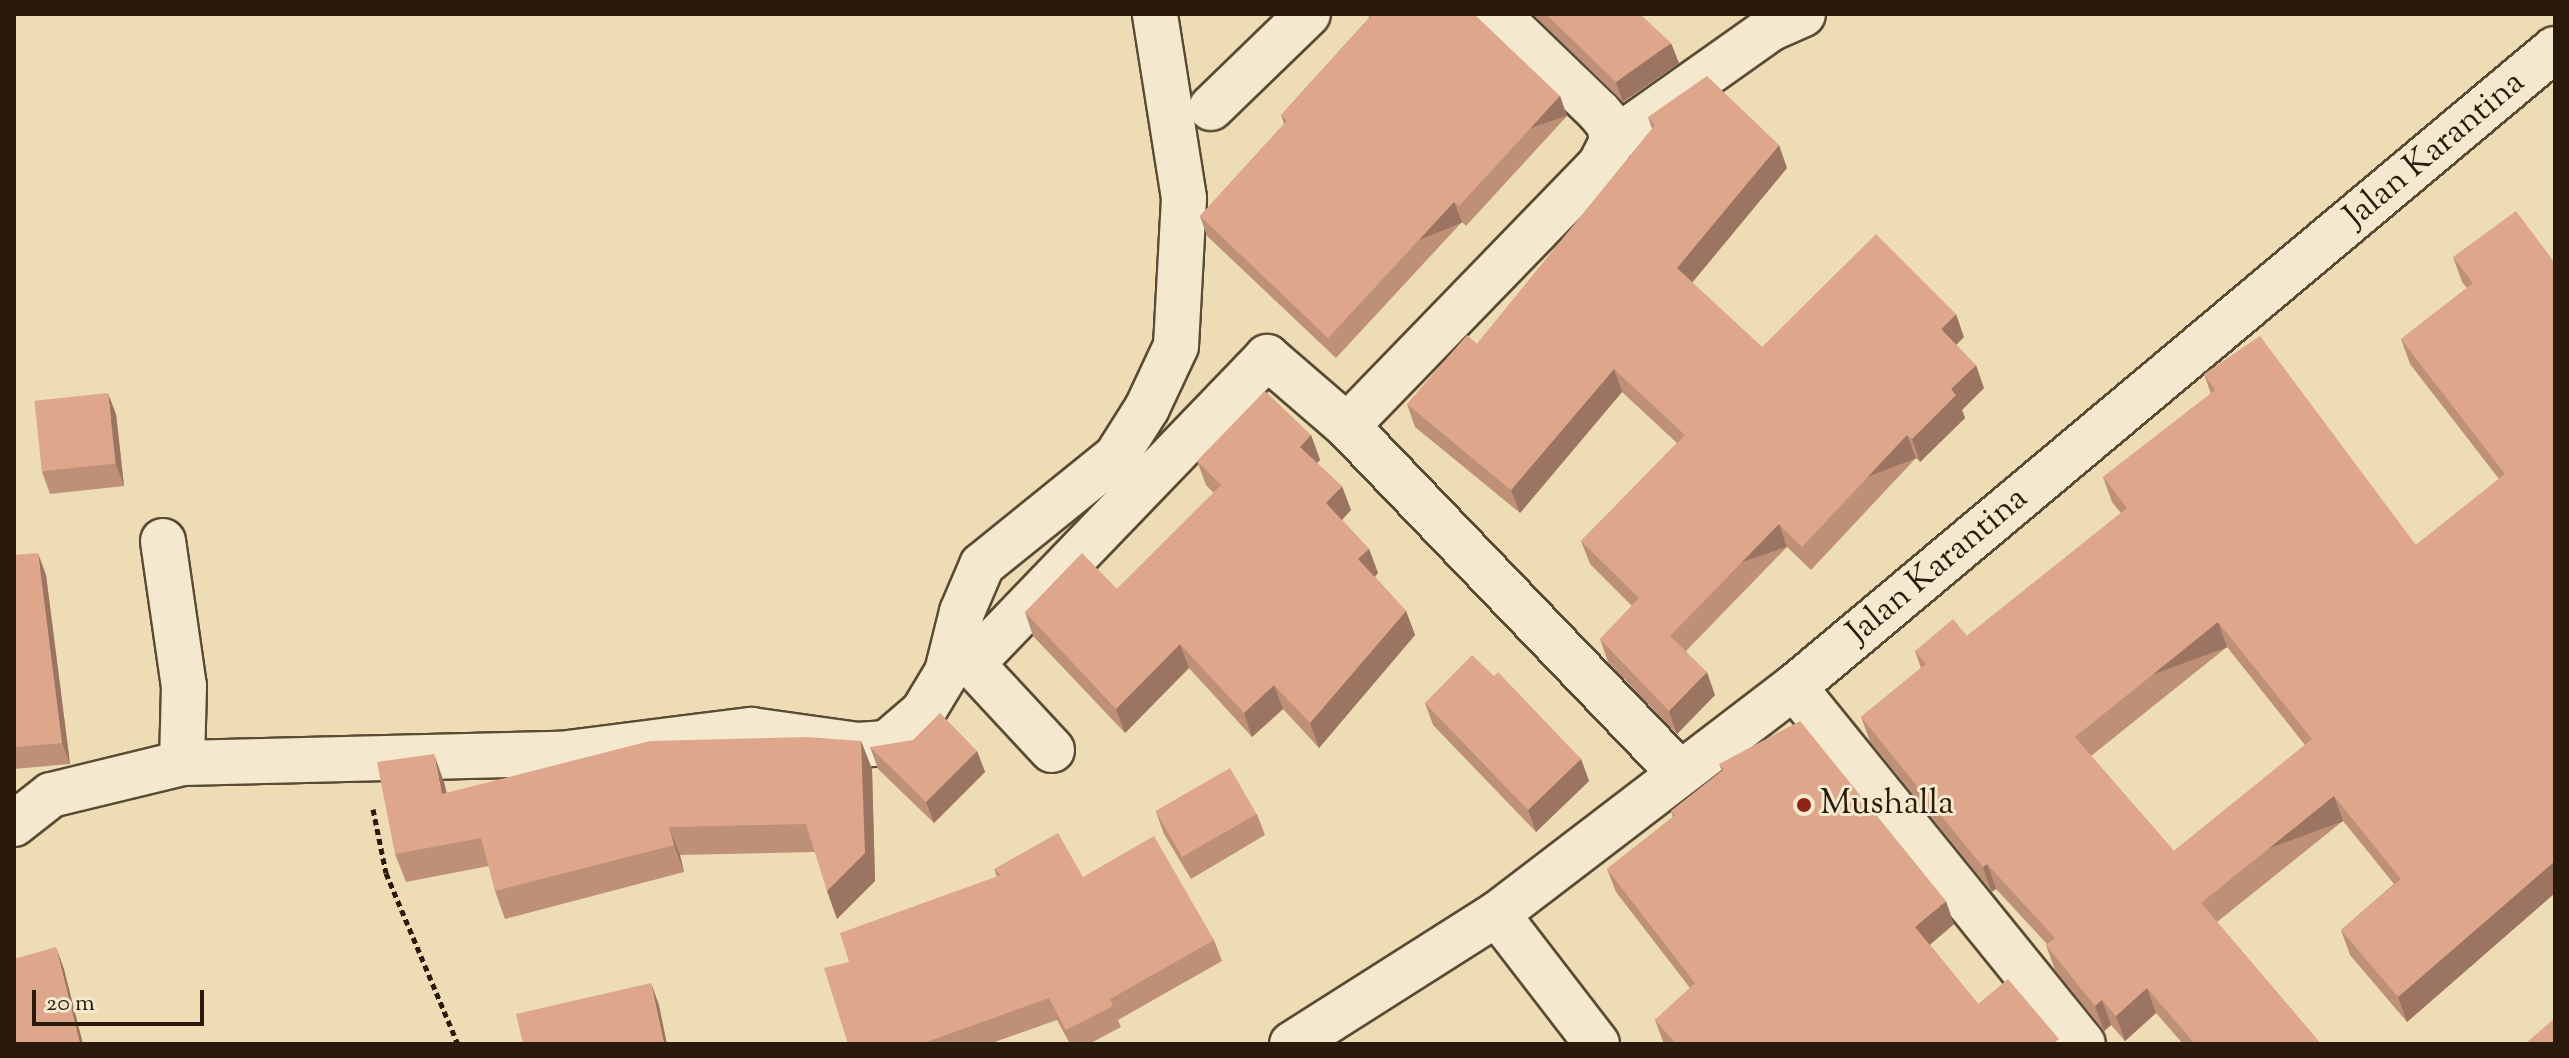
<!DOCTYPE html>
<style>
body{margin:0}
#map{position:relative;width:2569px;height:1058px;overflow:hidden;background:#eeddb4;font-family:"Sorts Mill Goudy",serif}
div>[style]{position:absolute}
.path>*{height:5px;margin-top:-2.5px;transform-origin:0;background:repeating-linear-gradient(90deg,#291a0b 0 6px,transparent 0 10px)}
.roads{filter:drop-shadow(2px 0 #5a4b35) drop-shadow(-2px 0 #5a4b35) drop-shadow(0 2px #5a4b35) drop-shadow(0 -2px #5a4b35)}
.minor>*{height:44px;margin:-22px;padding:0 22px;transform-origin:22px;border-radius:22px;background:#f4e9ce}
.wall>*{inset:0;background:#bf9078}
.shaded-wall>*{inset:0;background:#9b7561;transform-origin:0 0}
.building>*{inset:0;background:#dea78b;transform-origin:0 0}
.dots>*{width:22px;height:22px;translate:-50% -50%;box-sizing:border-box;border:4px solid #f4e9ce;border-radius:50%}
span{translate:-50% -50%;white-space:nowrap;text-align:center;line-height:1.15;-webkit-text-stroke:6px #f4e9ce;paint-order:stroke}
.street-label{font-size:34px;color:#291a0b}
.poi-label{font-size:34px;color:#291a0b}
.left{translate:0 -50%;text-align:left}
.frame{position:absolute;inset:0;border:16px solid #291a0b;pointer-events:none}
.scale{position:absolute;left:32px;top:990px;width:172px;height:36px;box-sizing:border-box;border:4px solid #291a0b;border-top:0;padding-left:10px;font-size:24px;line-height:28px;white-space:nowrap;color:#291a0b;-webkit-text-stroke:6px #f4e9ce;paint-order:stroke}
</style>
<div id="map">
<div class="path">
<i style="left:373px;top:809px;width:65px;rotate:78.5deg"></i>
<i style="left:386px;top:873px;width:186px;rotate:67.2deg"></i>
</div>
<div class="roads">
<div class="minor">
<i style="left:1211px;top:108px;width:135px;rotate:-44.1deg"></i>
<i style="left:1612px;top:141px;width:194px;rotate:-35.3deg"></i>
<i style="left:1770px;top:29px;width:36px;rotate:-24deg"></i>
<i style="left:1347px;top:426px;width:363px;rotate:-45.9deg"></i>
<i style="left:1600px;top:165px;width:27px;rotate:-63deg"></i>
<i style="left:1612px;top:141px;width:17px;rotate:-100deg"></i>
<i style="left:1609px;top:124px;width:16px;rotate:-130deg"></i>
<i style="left:1599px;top:112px;width:141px;rotate:-136.1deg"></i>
<i style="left:163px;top:541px;width:147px;rotate:81.8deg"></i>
<i style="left:184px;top:686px;width:77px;rotate:91.5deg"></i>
<i style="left:1794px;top:687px;width:459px;rotate:51deg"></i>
<i style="left:1052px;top:750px;width:117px;rotate:-132.9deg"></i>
<i style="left:972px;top:664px;width:426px;rotate:-46.1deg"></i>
<i style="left:1267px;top:357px;width:106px;rotate:40.8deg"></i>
<i style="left:1347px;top:426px;width:480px;rotate:46.2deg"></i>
<i style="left:14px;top:824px;width:47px;rotate:-38.1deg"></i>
<i style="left:51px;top:795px;width:135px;rotate:-13.7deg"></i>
<i style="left:182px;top:763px;width:378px;rotate:-1.4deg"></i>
<i style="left:560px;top:754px;width:193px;rotate:-7.2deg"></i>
<i style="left:751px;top:730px;width:108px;rotate:8deg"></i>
<i style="left:858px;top:745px;width:29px;rotate:-4deg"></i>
<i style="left:887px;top:743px;width:48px;rotate:-40.7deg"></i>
<i style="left:923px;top:712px;width:47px;rotate:-59deg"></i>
<i style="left:947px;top:672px;width:62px;rotate:-76deg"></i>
<i style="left:962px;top:612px;width:51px;rotate:-66.9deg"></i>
<i style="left:982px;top:565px;width:172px;rotate:-38.9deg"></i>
<i style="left:1116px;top:457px;width:58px;rotate:-57.7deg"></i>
<i style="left:1147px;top:408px;width:68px;rotate:-64.9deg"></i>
<i style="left:1176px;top:346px;width:148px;rotate:-86.9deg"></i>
<i style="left:1184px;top:198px;width:186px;rotate:-99deg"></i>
<i style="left:1497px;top:914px;width:164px;rotate:52.4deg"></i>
<i style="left:1292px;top:1044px;width:243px;rotate:-32.4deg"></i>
<i style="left:1497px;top:914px;width:374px;rotate:-37.4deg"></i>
<i style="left:1794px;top:687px;width:993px;rotate:-39.98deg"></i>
</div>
</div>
<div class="wall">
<i style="clip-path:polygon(1368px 14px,1560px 96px,1567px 116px,1466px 226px,1462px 222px,1336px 358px,1207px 236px,1200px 216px,1284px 124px,1281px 115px,1369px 18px)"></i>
<i style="clip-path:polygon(1533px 14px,1640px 14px,1679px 63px,1623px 102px)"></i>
<i style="clip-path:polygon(1648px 117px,1787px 168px,1692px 283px,1762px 347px,1964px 337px,1956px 345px,1984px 388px,1962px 410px,1965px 418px,1920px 462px,1916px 458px,1811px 570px,1787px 547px,1686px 651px,1715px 695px,1677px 734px,1608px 662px,1600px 639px,1632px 606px,1590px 564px,1581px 541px,1677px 443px,1622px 392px,1520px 513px,1415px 427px,1407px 404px,1477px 344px,1652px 129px)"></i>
<i style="clip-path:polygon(evenodd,2453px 257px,2555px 263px,2555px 893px,2407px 1022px,2350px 955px,2341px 930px,2394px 884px,2343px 821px,2217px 922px,2321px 1044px,2183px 1044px,2156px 1013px,2125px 1041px,2111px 1025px,2104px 1031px,2055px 970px,2046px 945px,2047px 944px,1996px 889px,1992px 892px,1870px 741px,1861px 717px,1921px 668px,1915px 651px,1967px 636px,2121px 513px,2112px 502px,2103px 477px,2211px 394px,2204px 374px,2416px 545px,2499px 479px,2410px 364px,2401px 339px,2467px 288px,2462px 282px,2453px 257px,2227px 647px,2305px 745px,2174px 851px,2091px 756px,2227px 647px)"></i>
<i style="clip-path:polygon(116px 414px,124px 486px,50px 494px,42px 472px)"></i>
<i style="clip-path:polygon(1311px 435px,1320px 460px,1317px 463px,1351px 510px,1342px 520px,1369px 549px,1378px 573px,1375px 577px,1406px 611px,1415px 635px,1319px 748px,1283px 709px,1252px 737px,1189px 668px,1125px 733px,1033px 636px,1025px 612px,1117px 589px,1214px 493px,1206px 485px,1197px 461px)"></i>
<i style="clip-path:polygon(14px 555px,46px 575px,70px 764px,14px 769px)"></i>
<i style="clip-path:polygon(1494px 676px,1581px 759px,1589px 781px,1536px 832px,1433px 725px,1425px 703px)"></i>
<i style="clip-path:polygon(861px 741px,872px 769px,875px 881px,837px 919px,815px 852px,680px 855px,684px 872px,505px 919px,495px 891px,489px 866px,406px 882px,395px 854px,444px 782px,447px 793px)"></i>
<i style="clip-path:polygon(870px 747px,977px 751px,985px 772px,934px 823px,878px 769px)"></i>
<i style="clip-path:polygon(1719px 764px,1954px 924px,1930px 945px,1978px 1004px,2060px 1044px,1664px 1044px,1655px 1020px,1690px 988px,1616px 892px,1607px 869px,1673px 817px,1671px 811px,1722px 771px)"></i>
<i style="clip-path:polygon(1156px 812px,1257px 814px,1265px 835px,1191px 879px,1164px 834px)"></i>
<i style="clip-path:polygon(994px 869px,1083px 877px,1214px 940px,1222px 961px,1118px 1020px,1121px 1027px,1089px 1044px,1070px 1044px,1057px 1020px,989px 1044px,848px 1044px,849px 962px,997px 877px)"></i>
</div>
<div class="shaded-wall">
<i style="clip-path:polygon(1671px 43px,1679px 63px,1623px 102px,1616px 82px)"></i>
<i style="left:1560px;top:96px;width:21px;height:149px;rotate:71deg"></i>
<i style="clip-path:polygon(1779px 145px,1787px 168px,1685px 291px,1677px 268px)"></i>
<i style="left:1454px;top:202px;width:22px;height:185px;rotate:68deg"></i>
<i style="clip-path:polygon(1956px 314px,1964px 337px,1949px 352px,1941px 329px)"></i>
<i style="clip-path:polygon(1976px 365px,1984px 388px,1962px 410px,1965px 418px,1920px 462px,1912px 439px,1951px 389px)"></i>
<i style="clip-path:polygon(1614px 369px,1622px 392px,1520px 513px,1511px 490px)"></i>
<i style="clip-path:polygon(108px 393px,116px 414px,124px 486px,116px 464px)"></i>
<i style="clip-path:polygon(1311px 435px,1320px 460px,1309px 471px,1300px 447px)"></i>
<i style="left:1907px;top:435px;width:25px;height:154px;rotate:69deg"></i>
<i style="clip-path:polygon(1342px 486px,1351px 510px,1335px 527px,1326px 503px)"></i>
<i style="left:1779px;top:524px;width:24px;height:156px;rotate:71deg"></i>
<i style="clip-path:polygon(1369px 549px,1378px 573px,1367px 583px,1358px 559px)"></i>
<i style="clip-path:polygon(38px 553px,46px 575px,70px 764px,62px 743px)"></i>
<i style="clip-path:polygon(1406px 611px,1415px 635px,1319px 748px,1310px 723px)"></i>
<i style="left:2218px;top:622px;width:27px;height:184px;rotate:70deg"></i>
<i style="clip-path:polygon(1180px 644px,1189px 668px,1125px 733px,1116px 709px)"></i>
<i style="clip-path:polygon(1707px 672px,1715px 695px,1677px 734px,1669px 711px)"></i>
<i style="clip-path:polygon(1274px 685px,1283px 709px,1252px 737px,1244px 713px)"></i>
<i style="clip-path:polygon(861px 741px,872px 769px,875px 881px,837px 919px,827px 891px)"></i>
<i style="clip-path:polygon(977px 751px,985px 772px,934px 823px,926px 802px)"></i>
<i style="clip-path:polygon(434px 754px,444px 782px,452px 822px,442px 794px)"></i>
<i style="clip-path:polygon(1581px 759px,1589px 781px,1536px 832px,1528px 810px)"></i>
<i style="left:2334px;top:796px;width:27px;height:171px;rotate:70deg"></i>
<i style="clip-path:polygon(669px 827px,680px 855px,684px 872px,674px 845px)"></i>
<i style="clip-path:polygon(2555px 861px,2555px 893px,2407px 1022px,2398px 997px)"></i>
<i style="left:1987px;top:864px;width:27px;height:5px;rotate:70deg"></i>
<i style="clip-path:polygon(1946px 901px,1954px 924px,1923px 950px,1915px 927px)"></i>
<i style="clip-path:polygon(56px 947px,64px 969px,83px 1044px,80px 1044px)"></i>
<i style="clip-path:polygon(651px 983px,659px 1005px,667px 1044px,664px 1044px)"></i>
<i style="clip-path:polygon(2147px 988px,2156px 1013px,2125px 1041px,2116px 1016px)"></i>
<i style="clip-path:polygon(2102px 1000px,2111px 1025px,2104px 1031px,2095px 1006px)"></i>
</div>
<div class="building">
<i style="clip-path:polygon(1368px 14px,1474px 14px,1560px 96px,1459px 206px,1454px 202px,1328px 338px,1200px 216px,1287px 121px,1281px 115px,1371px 16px)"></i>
<i style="clip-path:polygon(1546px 14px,1640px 14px,1671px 43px,1616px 82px)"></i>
<i style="clip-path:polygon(1707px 76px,1779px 145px,1677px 268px,1762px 347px,1876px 234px,1956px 314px,1941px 329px,1976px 365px,1951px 389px,1956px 395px,1912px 439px,1907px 435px,1802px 547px,1779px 524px,1670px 636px,1707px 672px,1669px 711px,1600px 639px,1639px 598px,1581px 541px,1685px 435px,1614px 369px,1511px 490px,1407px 404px,1467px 335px,1477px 344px,1655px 125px,1648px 117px)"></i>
<i style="clip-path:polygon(evenodd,2516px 211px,2555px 263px,2555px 861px,2398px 997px,2341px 930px,2401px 879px,2334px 796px,2201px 903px,2321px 1044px,2195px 1044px,2147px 988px,2116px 1016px,2102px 1000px,2095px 1006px,2046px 945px,2055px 938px,1987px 864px,1983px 867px,1861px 717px,1926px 664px,1915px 651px,1953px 619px,1967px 636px,2127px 508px,2103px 477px,2215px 390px,2204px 374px,2260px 336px,2416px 545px,2505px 474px,2401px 339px,2473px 283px,2453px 257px,2516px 211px,2218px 622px,2312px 739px,2174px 851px,2075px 737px,2218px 622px)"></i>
<i style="clip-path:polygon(1265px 391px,1311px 435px,1300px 447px,1342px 486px,1326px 503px,1369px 549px,1358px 559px,1406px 611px,1310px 723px,1274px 685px,1244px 713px,1180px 644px,1116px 709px,1025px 612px,1082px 553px,1117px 589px,1221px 485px,1197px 461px)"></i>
<i style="left:108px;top:393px;width:71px;height:74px;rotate:84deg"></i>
<i style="clip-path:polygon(38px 553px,62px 743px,14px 747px,14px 555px)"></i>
<i style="clip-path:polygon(1472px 655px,1494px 676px,1498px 672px,1581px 759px,1528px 810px,1425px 703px)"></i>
<i style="clip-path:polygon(940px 713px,977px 751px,926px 802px,870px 747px,913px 740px)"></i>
<i style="clip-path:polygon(1800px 721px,1946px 901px,1915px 927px,1978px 1004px,2008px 979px,2059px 1039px,2053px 1044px,1676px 1044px,1655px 1020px,1695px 983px,1607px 869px,1675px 816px,1671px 811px,1724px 769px,1719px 764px)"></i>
<i style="clip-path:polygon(807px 737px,861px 741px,865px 853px,827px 891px,806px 824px,669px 827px,674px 845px,495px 891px,481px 838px,395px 854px,377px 762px,434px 754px,442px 794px,650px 741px)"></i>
<i style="left:1230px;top:768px;width:53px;height:86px;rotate:60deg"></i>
<i style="clip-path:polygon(1058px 833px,1083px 877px,1154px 836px,1214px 940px,1110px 999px,1113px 1006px,1066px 1030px,1049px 998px,921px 1044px,848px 1044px,824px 968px,849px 962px,840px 933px,1001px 875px,994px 869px)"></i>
<i style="clip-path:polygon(56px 947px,80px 1044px,14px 1044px,14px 959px)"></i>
<i style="clip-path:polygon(651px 983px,664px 1044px,523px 1044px,516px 1014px)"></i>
<i style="clip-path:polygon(2555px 1018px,2555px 1044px,2525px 1044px)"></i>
</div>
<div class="dots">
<i style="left:1804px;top:805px;background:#8f2418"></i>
</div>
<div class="street-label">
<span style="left:2435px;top:150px;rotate:-40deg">Jalan Karantina</span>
<span style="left:1938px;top:566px;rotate:-40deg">Jalan Karantina</span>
</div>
<div class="poi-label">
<span class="left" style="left:1820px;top:805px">Mushalla</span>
</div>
<div class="frame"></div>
<div class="scale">20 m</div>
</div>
